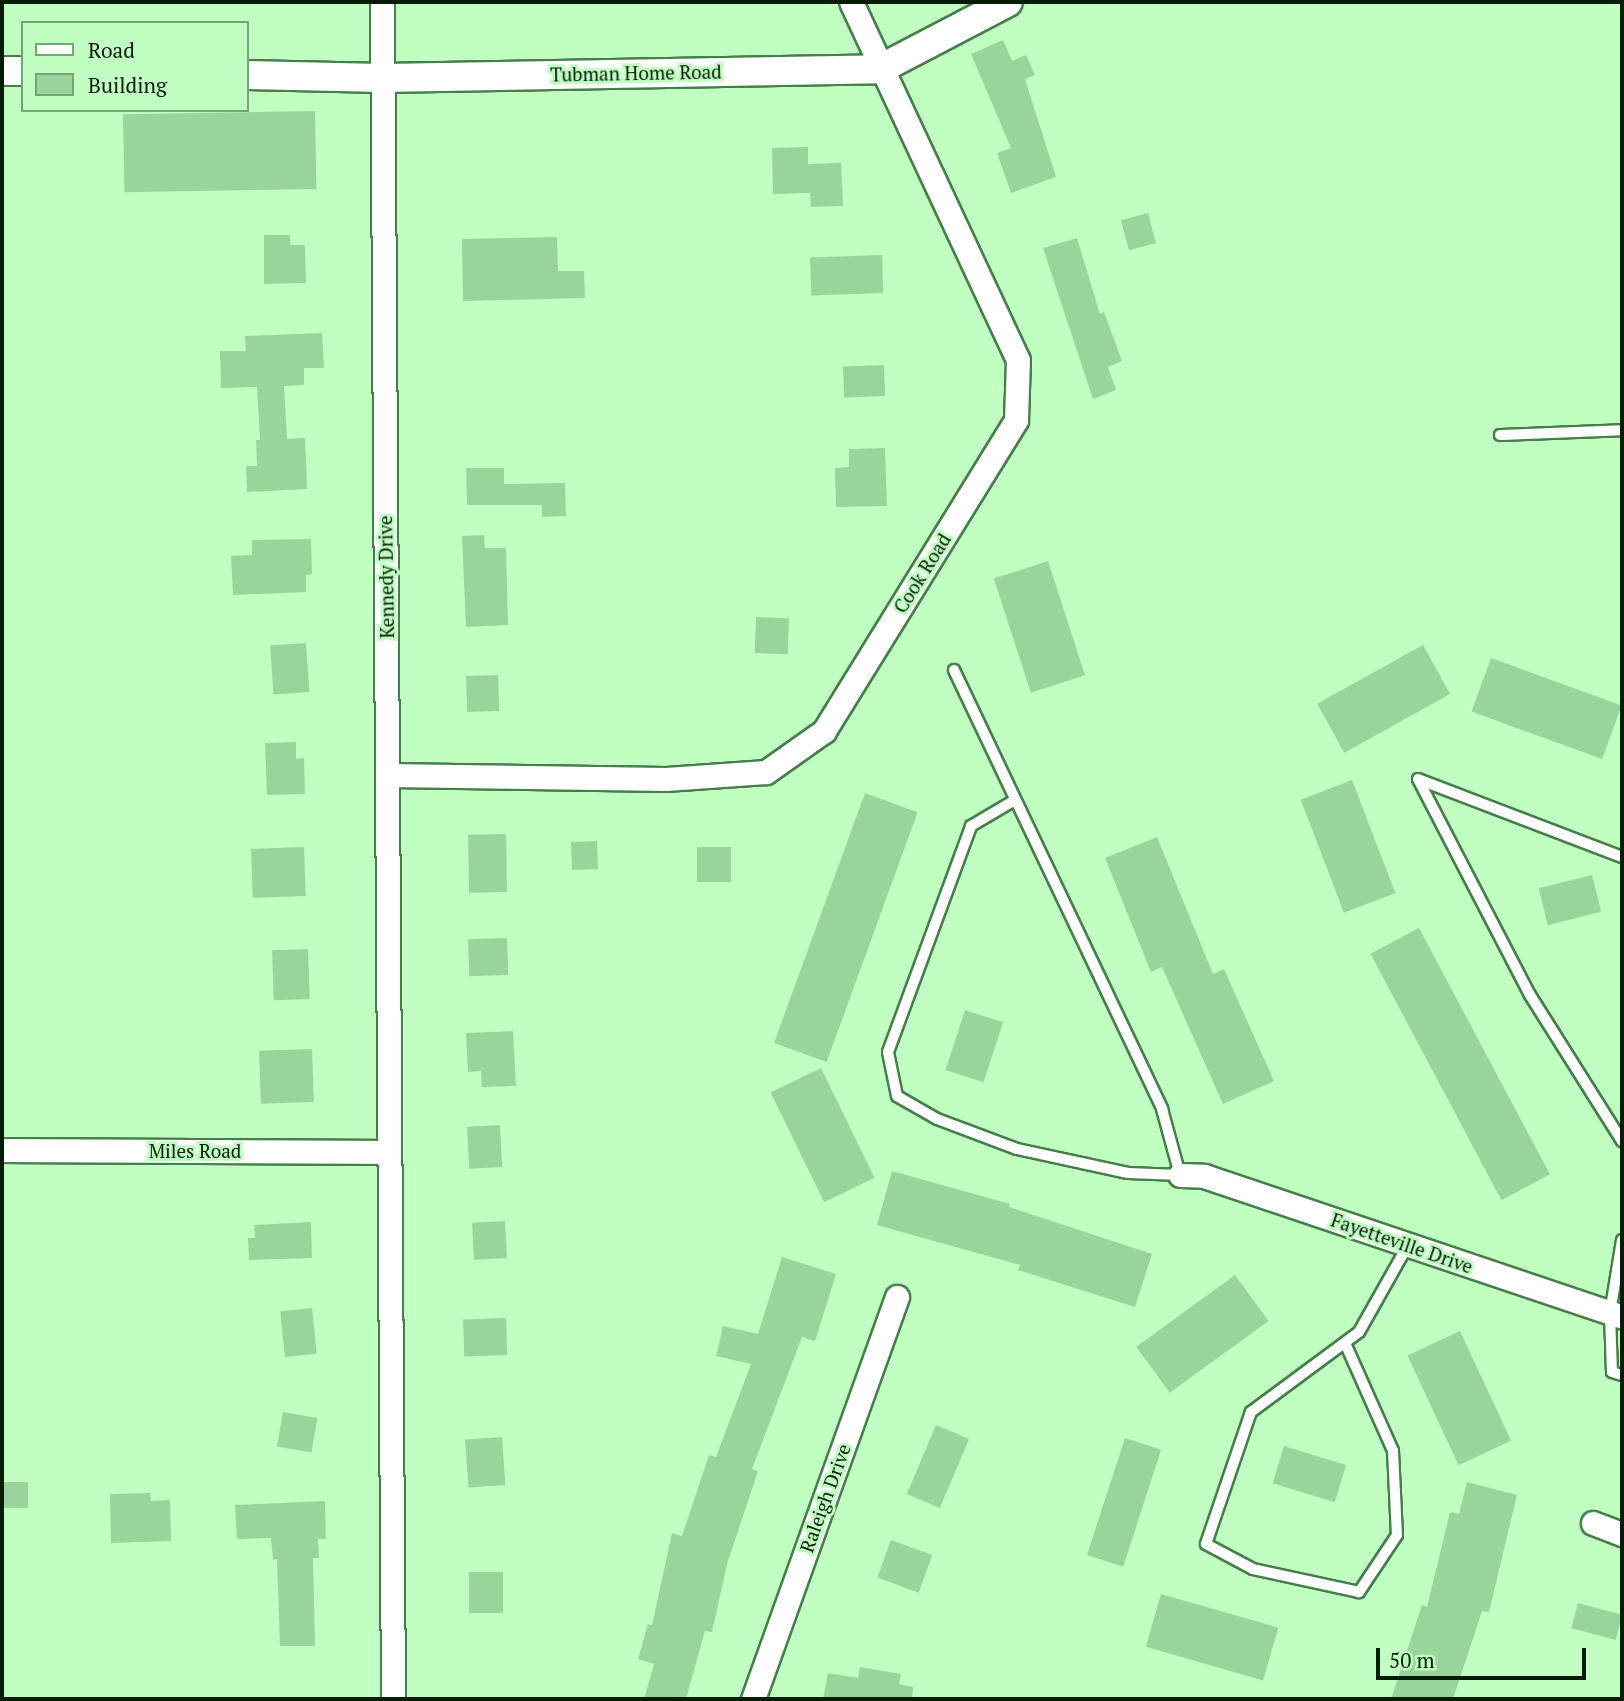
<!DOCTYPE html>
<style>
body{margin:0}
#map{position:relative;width:1624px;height:1701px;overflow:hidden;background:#c0fec2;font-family:"PT Serif",serif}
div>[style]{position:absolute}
.building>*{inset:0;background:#99d59b;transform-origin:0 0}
.roads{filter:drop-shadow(2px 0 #447e48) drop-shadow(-2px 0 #447e48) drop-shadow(0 2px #447e48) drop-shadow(0 -2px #447e48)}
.service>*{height:10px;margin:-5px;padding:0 5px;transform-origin:5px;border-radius:5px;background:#fff}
.minor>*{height:23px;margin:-11.5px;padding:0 11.5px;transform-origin:11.5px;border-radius:11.5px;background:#fff}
.tertiary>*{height:28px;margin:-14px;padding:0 14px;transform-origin:14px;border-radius:14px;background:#fff}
span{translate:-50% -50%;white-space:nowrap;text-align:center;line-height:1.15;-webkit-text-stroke:6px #c0fec2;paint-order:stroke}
.street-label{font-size:19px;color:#051c07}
.frame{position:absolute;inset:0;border:4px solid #051c07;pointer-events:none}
.legend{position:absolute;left:21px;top:21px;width:228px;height:91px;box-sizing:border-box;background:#c0fec2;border:2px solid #75a477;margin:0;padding:9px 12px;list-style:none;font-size:21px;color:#051c07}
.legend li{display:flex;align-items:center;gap:14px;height:35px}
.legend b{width:35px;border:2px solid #75a477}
.scale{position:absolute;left:1376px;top:1648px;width:210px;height:32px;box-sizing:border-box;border:4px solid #051c07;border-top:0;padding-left:9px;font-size:21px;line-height:24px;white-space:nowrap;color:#051c07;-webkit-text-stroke:5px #c0fec2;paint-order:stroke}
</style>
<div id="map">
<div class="building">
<i style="clip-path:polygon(1003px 40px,1012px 61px,1026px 55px,1035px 75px,1025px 79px,1056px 177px,1011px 193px,997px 153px,1011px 148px,971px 54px)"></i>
<i style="left:315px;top:111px;width:78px;height:192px;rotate:89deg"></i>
<i style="clip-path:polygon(808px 147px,808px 164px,841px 163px,843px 206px,811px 207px,810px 193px,773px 194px,772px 148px)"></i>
<i style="left:1148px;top:213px;width:31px;height:28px;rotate:75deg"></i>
<i style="clip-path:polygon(264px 235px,290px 235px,290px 245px,305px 245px,306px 283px,264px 284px)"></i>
<i style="clip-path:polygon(557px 237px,558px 271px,584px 271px,585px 298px,463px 301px,462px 239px)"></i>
<i style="clip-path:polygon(1077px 238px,1100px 314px,1104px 312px,1122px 361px,1108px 367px,1116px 390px,1093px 399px,1043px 248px)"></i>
<i style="left:882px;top:255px;width:38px;height:72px;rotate:88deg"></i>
<i style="clip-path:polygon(322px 333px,324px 368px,304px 368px,304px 385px,284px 386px,287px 439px,305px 438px,307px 489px,247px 492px,246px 466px,257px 466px,256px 440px,260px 440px,257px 387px,221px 388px,220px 351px,246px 351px,245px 336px)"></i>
<i style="left:884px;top:365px;width:31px;height:41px;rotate:88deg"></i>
<i style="clip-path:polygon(885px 448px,887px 506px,836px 507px,835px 468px,849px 467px,849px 449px)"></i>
<i style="clip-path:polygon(466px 468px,504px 468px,504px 484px,565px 483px,566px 516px,542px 517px,542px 505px,467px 505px)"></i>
<i style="clip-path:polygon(484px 535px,485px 548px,506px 548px,508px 625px,466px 627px,462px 536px)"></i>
<i style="clip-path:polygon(311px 539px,312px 574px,306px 575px,306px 592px,233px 595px,231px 556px,252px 555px,252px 540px)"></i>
<i style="left:1048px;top:561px;width:120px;height:57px;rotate:72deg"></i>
<i style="left:756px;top:617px;width:33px;height:36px;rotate:2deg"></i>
<i style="left:306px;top:643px;width:49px;height:36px;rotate:86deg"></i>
<i style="left:1423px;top:645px;width:56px;height:121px;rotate:61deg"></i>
<i style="left:1491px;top:658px;width:139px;height:57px;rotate:20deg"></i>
<i style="left:498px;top:675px;width:36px;height:32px;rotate:88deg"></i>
<i style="clip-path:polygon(296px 742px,296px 759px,304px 758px,305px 794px,267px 795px,265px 743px)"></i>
<i style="left:1352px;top:780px;width:121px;height:55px;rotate:69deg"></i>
<i style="left:865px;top:793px;width:56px;height:266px;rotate:20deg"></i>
<i style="left:506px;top:834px;width:58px;height:38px;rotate:89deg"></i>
<i style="clip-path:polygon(1157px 837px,1213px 974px,1224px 969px,1274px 1081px,1223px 1104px,1162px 967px,1151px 972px,1105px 858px)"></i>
<i style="left:597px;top:841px;width:28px;height:26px;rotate:88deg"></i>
<i style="left:304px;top:847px;width:49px;height:53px;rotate:88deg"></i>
<i style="left:697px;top:847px;width:34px;height:35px"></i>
<i style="left:1592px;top:875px;width:38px;height:55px;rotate:76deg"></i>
<i style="left:1419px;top:928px;width:279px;height:55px;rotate:62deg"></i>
<i style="left:507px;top:938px;width:37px;height:39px;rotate:88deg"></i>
<i style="left:308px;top:949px;width:50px;height:36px;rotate:88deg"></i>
<i style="left:965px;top:1010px;width:40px;height:63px;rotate:18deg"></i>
<i style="clip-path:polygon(513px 1031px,516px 1086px,482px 1087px,481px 1071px,468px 1072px,466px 1033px)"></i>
<i style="left:312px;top:1049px;width:53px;height:53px;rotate:88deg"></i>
<i style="left:821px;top:1068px;width:122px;height:56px;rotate:64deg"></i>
<i style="left:500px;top:1125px;width:42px;height:33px;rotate:87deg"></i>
<i style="clip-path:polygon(892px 1171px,1010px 1204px,1009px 1207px,1152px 1254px,1135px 1307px,1018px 1270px,1020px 1265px,877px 1225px)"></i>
<i style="left:505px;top:1221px;width:37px;height:33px;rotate:87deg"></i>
<i style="clip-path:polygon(311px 1222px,312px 1258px,249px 1260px,248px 1238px,255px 1238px,254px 1225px)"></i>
<i style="clip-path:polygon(782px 1257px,836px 1274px,815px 1341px,802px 1337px,752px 1469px,758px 1471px,727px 1564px,712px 1632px,705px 1631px,686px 1699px,644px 1699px,654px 1664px,638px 1659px,648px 1624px,652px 1625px,672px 1533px,682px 1536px,709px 1455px,716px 1457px,751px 1364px,716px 1356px,723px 1326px,758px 1334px)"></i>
<i style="left:1235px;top:1275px;width:57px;height:122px;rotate:54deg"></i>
<i style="left:312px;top:1308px;width:46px;height:32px;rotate:84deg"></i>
<i style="left:506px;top:1318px;width:37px;height:43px;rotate:88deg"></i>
<i style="left:1460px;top:1331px;width:121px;height:58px;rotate:65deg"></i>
<i style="left:283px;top:1412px;width:35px;height:35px;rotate:10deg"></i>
<i style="left:936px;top:1425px;width:36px;height:75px;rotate:23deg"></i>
<i style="left:502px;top:1437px;width:48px;height:37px;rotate:86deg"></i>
<i style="left:1125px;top:1438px;width:38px;height:123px;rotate:18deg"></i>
<i style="left:1284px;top:1446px;width:65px;height:39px;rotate:17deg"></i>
<i style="left:2px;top:1482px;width:26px;height:26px"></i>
<i style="clip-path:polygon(1467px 1482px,1517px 1495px,1489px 1612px,1482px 1611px,1453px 1699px,1391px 1699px,1422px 1605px,1427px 1607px,1450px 1512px,1459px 1514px)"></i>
<i style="clip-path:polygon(150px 1493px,151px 1501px,170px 1500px,171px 1541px,111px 1543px,110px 1494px)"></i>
<i style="clip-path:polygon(325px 1501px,326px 1539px,318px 1539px,319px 1558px,313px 1558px,315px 1646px,280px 1646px,277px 1559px,273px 1560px,271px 1538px,237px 1539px,235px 1505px)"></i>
<i style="left:891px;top:1540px;width:44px;height:40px;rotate:20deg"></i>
<i style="left:469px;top:1572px;width:34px;height:41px"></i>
<i style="left:1161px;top:1594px;width:122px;height:55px;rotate:16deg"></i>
<i style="left:1578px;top:1603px;width:46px;height:26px;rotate:15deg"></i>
<i style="clip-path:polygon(860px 1667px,901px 1674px,899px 1684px,913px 1687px,912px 1699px,823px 1699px,828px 1673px,858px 1678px)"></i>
</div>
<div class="roads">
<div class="service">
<i style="left:1500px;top:435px;width:122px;rotate:-2.3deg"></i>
<i style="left:954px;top:670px;width:486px;rotate:64.6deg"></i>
<i style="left:1162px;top:1109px;width:68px;rotate:74.7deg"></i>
<i style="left:1180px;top:1175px;width:52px;rotate:-177.8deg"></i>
<i style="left:1128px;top:1173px;width:114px;rotate:-167.8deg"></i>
<i style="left:1017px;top:1149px;width:85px;rotate:-159.4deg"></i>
<i style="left:937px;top:1119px;width:46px;rotate:-150.1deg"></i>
<i style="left:897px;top:1096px;width:45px;rotate:-101.6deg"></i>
<i style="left:888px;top:1052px;width:241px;rotate:-69.8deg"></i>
<i style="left:971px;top:826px;width:51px;rotate:-30.6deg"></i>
<i style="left:1622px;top:857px;width:218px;rotate:-159.1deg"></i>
<i style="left:1418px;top:779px;width:243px;rotate:62.6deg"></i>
<i style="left:1530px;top:995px;width:173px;rotate:57.8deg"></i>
<i style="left:1622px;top:1240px;width:74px;rotate:99.3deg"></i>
<i style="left:1610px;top:1313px;width:59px;rotate:88.1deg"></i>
<i style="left:1612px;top:1372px;width:10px;rotate:17deg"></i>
<i style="left:1345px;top:1343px;width:118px;rotate:66deg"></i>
<i style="left:1393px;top:1451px;width:84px;rotate:87.3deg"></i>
<i style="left:1397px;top:1535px;width:69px;rotate:123.7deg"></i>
<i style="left:1359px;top:1592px;width:108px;rotate:-167.8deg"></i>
<i style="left:1253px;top:1569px;width:53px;rotate:-152deg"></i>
<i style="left:1206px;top:1544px;width:139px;rotate:-71.2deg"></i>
<i style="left:1251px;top:1412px;width:134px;rotate:-36.5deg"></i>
<i style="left:1359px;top:1332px;width:100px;rotate:-60.6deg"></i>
</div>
<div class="minor">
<i style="left:382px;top:2px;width:1697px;rotate:89.63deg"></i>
<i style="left:388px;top:775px;width:278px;rotate:0.8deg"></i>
<i style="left:666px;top:779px;width:100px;rotate:-4deg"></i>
<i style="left:766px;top:772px;width:71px;rotate:-35.3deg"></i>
<i style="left:824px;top:731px;width:365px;rotate:-58.3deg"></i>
<i style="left:1016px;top:420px;width:60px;rotate:-88.1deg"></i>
<i style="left:1018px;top:360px;width:395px;rotate:-115deg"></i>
<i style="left:2px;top:1150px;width:386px;rotate:0.3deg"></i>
<i style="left:1180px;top:1175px;width:24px;rotate:2deg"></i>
<i style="left:1204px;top:1176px;width:441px;rotate:18.6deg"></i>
<i style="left:1593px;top:1523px;width:31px;rotate:21deg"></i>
<i style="left:753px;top:1699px;width:427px;rotate:-70.3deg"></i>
</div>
<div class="tertiary">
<i style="left:2px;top:71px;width:21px"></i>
<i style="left:247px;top:75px;width:135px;rotate:1.3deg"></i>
<i style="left:382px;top:78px;width:498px;rotate:-1deg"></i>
<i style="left:880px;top:69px;width:144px;rotate:-27.6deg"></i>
</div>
</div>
<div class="street-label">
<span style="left:636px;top:73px;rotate:-1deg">Tubman Home Road</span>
<span style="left:922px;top:573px;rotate:-58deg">Cook Road</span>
<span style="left:386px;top:577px;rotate:-91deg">Kennedy Drive</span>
<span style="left:195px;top:1151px">Miles Road</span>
<span style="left:1402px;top:1243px;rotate:19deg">Fayetteville Drive</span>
<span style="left:825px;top:1498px;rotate:-70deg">Raleigh Drive</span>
</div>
<div class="frame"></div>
<ul class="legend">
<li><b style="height:9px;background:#fff"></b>Road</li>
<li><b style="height:19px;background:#99d59b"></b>Building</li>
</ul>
<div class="scale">50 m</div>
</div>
